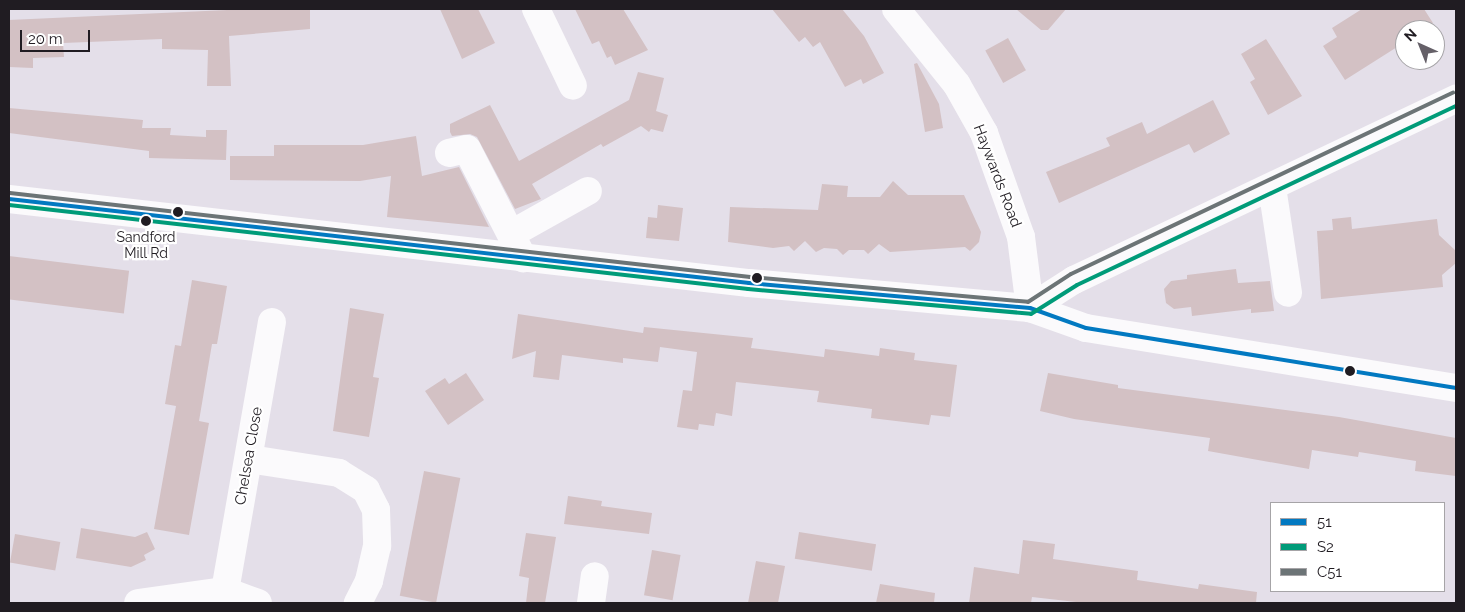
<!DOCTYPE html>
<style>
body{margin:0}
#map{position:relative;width:1465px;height:612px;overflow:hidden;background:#e4dfe9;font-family:Raleway,sans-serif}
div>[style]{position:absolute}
.building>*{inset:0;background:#d3c1c4;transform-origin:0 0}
.minor>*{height:28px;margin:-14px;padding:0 14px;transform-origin:14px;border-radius:14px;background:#fbfafc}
.major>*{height:28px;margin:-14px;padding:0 14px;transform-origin:14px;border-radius:14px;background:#fbfafc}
.highway>*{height:28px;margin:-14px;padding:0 14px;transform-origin:14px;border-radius:14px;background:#fbfafc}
.bus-1>*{height:4px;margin:-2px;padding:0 2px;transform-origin:2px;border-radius:2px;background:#0279c1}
.bus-2>*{height:4px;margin:-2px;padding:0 2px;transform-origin:2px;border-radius:2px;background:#009b79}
.bus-3>*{height:4px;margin:-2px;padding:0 2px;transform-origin:2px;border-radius:2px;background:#6c7476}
.dots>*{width:14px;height:14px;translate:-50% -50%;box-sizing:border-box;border:2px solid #fff;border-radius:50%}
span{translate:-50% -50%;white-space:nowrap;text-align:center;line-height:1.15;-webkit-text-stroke:4.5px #fff;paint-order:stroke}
.bus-label{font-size:14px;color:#201c22}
.street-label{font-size:15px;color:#201c22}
.frame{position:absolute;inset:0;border:10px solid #201c22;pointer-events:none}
.legend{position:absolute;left:1270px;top:502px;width:175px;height:90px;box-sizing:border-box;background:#fff;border:1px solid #a6a4a7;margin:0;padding:6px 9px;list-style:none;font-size:15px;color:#201c22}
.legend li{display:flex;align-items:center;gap:10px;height:25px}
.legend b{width:25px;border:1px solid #a6a4a7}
.north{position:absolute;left:1395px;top:20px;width:50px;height:50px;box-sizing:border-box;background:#fff;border:1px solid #a6a4a7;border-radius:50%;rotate:316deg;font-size:14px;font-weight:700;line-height:20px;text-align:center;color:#201c22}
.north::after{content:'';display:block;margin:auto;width:18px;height:22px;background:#656068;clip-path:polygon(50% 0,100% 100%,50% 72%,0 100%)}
.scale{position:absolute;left:20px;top:30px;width:70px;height:22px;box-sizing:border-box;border:2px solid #201c22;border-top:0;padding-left:6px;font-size:15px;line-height:18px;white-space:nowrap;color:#201c22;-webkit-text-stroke:4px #fff;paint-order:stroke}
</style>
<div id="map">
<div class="building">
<i style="clip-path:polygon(249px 9px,310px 9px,310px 29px,229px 36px,231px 86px,207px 86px,208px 50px,162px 49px,162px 39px,63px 43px,64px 57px,33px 58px,33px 68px,9px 67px,9px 20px)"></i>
<i style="clip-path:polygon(440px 9px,478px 9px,495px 43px,462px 59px)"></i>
<i style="clip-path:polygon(575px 9px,623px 9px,648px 50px,615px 65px,611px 56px,607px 58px,599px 41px,592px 44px)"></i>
<i style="clip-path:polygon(772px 9px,842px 9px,864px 36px,884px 73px,863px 84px,861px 79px,845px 87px,820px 42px,813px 47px,805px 37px,799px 42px)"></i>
<i style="clip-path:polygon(1016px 9px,1066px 9px,1048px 30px,1041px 30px)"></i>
<i style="clip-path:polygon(1362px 9px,1424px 9px,1433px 23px,1423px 30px,1405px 30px,1405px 42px,1345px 80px,1323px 46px,1337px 37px,1332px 28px)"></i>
<i style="left:1008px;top:38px;width:37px;height:26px;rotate:61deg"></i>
<i style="clip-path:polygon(1266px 39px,1302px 96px,1268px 115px,1250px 82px,1255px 79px,1241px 54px)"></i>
<i style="clip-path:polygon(917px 63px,939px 104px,943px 128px,925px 132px,914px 64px)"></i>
<i style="clip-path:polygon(638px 72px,664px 78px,656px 111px,668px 115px,663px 132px,651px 129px,649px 132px,641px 126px,603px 147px,601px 144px,532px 184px,541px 199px,515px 209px,477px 137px,470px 134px,452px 136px,450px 132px,450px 124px,490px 105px,519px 161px,629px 100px)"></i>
<i style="clip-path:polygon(1213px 100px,1230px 134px,1194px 153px,1189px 144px,1059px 203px,1046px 172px,1110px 146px,1106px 138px,1142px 122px,1147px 134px)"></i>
<i style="clip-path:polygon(9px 108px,143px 120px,142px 128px,171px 128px,170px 135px,206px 137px,206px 130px,227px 130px,226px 160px,149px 158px,149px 151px,9px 133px)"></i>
<i style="clip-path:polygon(416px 136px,422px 176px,459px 167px,489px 227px,387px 217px,391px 176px,360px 181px,230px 180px,230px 156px,274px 156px,274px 145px,363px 145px)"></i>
<i style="clip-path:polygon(893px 181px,908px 195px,964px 195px,981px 232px,979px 242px,970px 251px,965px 247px,890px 252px,879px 244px,868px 254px,864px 250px,849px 250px,843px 255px,837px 249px,824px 248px,816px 252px,805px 241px,794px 251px,789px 246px,773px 248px,728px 242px,730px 207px,818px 210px,822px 184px,848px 186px,847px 197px,880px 197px)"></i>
<i style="clip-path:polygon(658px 205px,683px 208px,679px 241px,646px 238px,648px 217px,657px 218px)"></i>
<i style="clip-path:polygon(1351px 217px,1352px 229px,1437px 219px,1439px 235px,1456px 251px,1456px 263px,1442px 275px,1443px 287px,1321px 299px,1317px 231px,1333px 230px,1332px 219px)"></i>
<i style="left:9px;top:256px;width:121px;height:43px;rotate:7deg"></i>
<i style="clip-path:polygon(1236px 269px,1238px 283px,1270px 281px,1274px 311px,1251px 313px,1251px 309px,1192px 316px,1191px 307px,1174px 309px,1166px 303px,1164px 289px,1171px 281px,1187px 279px,1187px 275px)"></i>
<i style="clip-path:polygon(192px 280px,227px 286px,217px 344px,212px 344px,199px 421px,209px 423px,189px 535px,154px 529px,176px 406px,165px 404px,175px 345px,181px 346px)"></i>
<i style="clip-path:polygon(350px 308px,384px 314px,373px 377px,379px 378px,369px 437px,333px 431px)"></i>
<i style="clip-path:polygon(518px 314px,643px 333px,644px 327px,753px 338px,751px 348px,824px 357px,825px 349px,879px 356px,880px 348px,915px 353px,914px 360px,957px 365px,950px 417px,931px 415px,929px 425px,871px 418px,872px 409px,817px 402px,819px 391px,736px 382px,732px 416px,716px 413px,714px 426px,699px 424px,698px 430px,677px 427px,683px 390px,692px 391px,697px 352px,660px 347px,658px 362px,623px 358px,623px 363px,562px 355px,559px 380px,533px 377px,536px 351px,512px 359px)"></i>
<i style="clip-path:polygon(466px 373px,484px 400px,448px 425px,425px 391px,445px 378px,449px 384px)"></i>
<i style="clip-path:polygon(1048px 373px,1118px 385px,1118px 388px,1339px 417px,1456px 438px,1456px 476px,1415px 471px,1416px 461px,1359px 452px,1358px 457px,1312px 450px,1309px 469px,1208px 451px,1210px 438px,1074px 419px,1040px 411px)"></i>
<i style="left:424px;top:471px;width:37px;height:127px;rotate:11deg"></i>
<i style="clip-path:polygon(568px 496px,602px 501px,601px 506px,652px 513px,649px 534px,564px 524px)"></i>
<i style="clip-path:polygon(81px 528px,135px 537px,147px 532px,155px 549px,144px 555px,146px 560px,131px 567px,76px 558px)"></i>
<i style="left:799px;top:532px;width:78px;height:27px;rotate:9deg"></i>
<i style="clip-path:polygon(526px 533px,556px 537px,545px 603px,526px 603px,529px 578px,519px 576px)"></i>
<i style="left:15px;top:534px;width:46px;height:29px;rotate:10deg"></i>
<i style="clip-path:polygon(1023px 540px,1055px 544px,1053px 559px,1138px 571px,1137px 580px,1198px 589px,1199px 584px,1257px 592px,1256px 603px,1085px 603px,1032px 597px,1031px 603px,969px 603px,974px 567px,1019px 574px)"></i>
<i style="left:652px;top:550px;width:29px;height:46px;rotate:10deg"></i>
<i style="clip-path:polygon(756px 561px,785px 566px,778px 603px,748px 603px)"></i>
<i style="clip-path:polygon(880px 584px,935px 593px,934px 603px,876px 603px)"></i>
</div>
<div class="minor">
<i style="left:536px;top:9px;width:85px;rotate:64.3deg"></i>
<i style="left:896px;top:9px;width:97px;rotate:51.2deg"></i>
<i style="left:957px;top:85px;width:55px;rotate:60.6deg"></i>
<i style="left:984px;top:133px;width:110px;rotate:70.4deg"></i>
<i style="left:1021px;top:237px;width:72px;rotate:82.8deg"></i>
<i style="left:449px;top:153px;width:18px;rotate:-13deg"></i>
<i style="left:467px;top:149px;width:123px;rotate:62.8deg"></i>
<i style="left:1272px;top:187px;width:107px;rotate:81.4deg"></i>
<i style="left:511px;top:234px;width:88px;rotate:-29.2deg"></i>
<i style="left:249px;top:459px;width:91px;rotate:8.8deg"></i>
<i style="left:339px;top:473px;width:32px;rotate:32deg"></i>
<i style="left:366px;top:490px;width:22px;rotate:63deg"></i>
<i style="left:376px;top:510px;width:36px;rotate:88deg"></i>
<i style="left:377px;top:546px;width:36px;rotate:103deg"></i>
<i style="left:369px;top:581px;width:25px;rotate:117deg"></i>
<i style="left:225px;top:591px;width:273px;rotate:-80.1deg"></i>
<i style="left:138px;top:603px;width:88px;rotate:-7.9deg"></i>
<i style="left:225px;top:591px;width:35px;rotate:20deg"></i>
<i style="left:591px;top:603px;width:27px;rotate:-82deg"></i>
</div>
<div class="major">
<i style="left:1030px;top:308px;width:59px;rotate:19.7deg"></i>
<i style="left:1086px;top:328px;width:375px;rotate:9.2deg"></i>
</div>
<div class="highway">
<i style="left:9px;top:199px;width:745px;rotate:6.48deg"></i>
<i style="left:749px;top:283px;width:282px;rotate:5.1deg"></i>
<i style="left:1030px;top:308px;width:52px;rotate:-32.5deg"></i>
<i style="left:1074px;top:280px;width:423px;rotate:-25.4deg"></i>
</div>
<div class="bus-1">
<i style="left:9px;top:199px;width:745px;rotate:6.48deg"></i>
<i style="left:749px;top:283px;width:282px;rotate:5.1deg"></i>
<i style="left:1030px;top:308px;width:59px;rotate:19.7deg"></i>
<i style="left:1086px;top:328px;width:375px;rotate:9.2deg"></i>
</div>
<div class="bus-2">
<i style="left:9px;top:205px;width:744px;rotate:6.48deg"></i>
<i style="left:748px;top:289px;width:284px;rotate:5deg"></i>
<i style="left:1031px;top:314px;width:54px;rotate:-32.2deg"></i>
<i style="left:1077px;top:285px;width:419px;rotate:-25.3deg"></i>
</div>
<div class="bus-3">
<i style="left:10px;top:193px;width:745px;rotate:6.48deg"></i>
<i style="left:750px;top:277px;width:279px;rotate:5.1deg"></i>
<i style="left:1028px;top:302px;width:51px;rotate:-33.1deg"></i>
<i style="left:1071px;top:274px;width:423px;rotate:-25.4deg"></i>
</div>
<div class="dots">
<i style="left:178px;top:212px;background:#201c22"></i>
<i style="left:146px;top:221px;background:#201c22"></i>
<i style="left:757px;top:278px;background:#201c22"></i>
<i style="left:1350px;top:371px;background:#201c22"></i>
</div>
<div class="bus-label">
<span style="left:146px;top:245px">Sandford<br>Mill Rd</span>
</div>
<div class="street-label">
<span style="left:997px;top:176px;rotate:69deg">Haywards Road</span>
<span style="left:249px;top:456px;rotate:-80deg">Chelsea Close</span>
</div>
<div class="frame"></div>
<ul class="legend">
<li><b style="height:6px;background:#0279c1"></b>51</li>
<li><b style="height:6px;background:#009b79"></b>S2</li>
<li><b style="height:6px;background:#6c7476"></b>C51</li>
</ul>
<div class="north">N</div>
<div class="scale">20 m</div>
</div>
